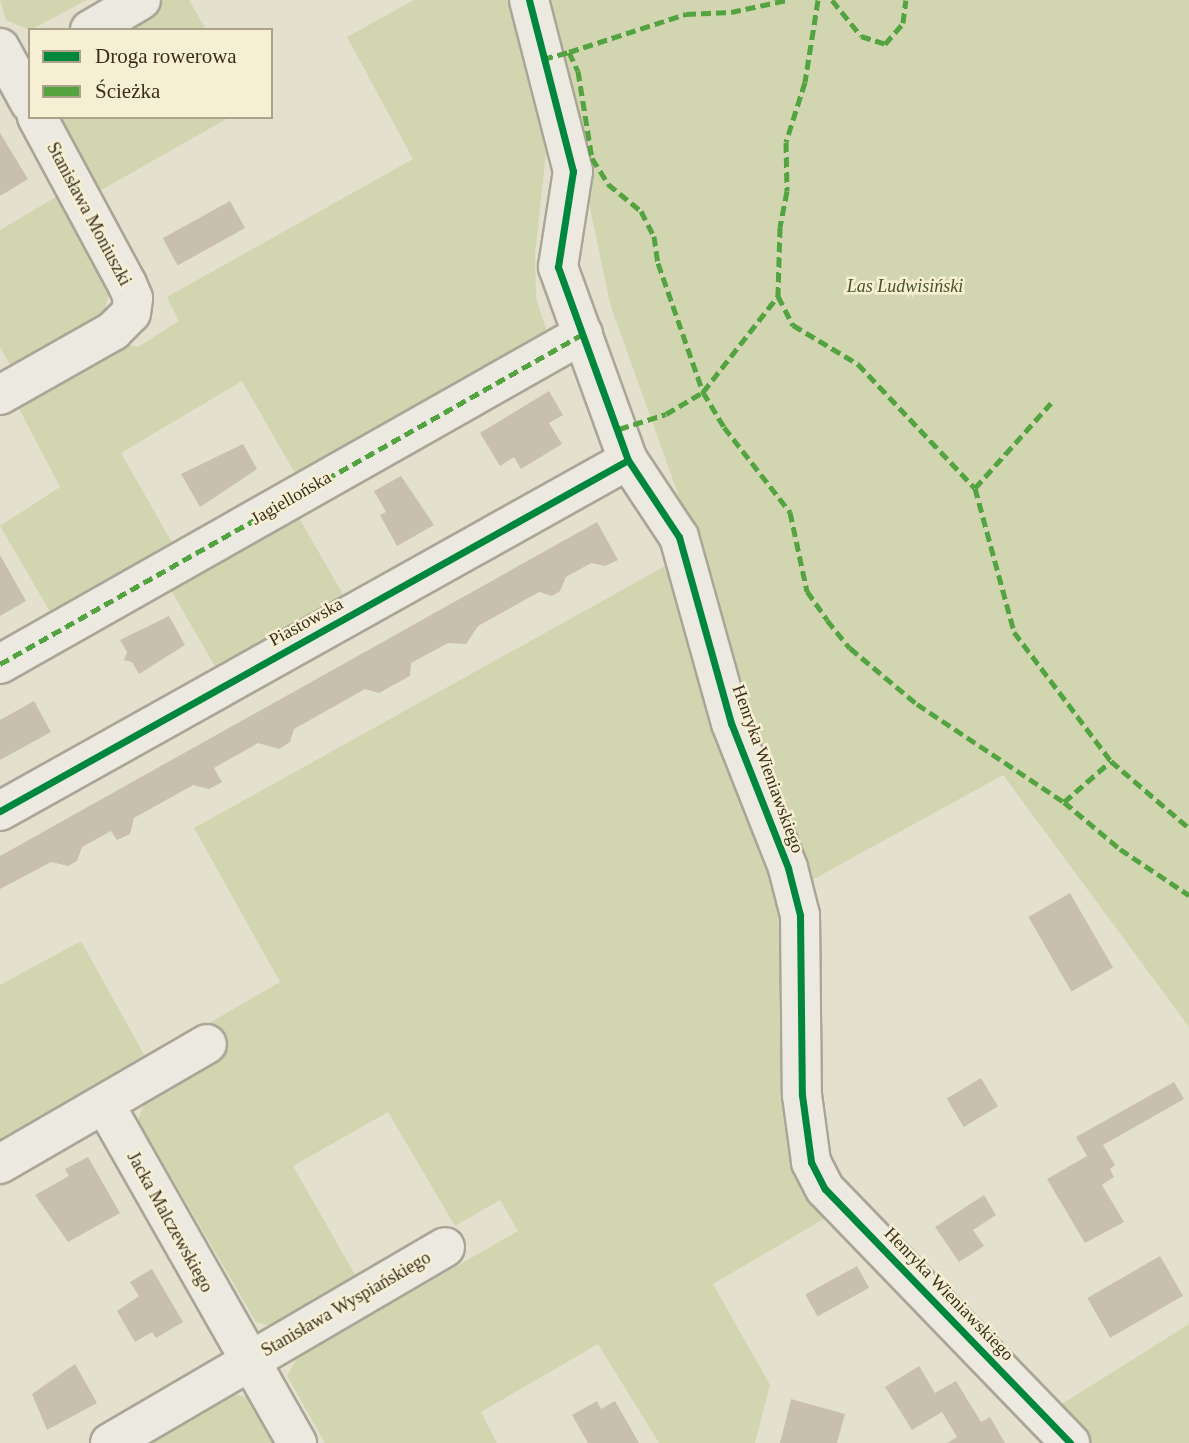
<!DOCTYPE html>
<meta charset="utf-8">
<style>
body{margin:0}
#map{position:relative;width:1189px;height:1443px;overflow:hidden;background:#e4e0ce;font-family:"Times New Roman",serif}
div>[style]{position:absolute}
.green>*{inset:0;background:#d1d6b0;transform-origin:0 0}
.building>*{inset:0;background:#c8bfaf;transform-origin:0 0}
.roads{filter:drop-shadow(2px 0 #aaa596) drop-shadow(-2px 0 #aaa596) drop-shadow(0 2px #aaa596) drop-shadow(0 -2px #aaa596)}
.minor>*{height:38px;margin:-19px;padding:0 19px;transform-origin:19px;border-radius:19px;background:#eceae0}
.quiet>*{height:5px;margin-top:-2.5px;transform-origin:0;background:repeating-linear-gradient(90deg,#53a441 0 10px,transparent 0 15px)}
.cycleway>*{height:7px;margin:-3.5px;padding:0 3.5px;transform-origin:3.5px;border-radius:3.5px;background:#00873e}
span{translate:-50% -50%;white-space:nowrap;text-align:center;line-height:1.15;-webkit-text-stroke:5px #f6efd4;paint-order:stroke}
.street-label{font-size:18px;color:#392e1e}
.park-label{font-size:18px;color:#445625;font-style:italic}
.legend{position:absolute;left:28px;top:28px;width:245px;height:91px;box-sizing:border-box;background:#f6efd4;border:2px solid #aaa28b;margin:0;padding:9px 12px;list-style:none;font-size:21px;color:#392e1e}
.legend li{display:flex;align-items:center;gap:14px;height:35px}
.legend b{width:35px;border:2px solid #aaa28b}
</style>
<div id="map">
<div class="green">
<i style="clip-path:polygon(0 0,87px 0,30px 30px,6px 20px)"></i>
<i style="clip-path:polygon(163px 0,189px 0,206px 30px,109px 30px)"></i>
<i style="clip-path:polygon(414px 0,515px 0,539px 88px,546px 152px,535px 255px,536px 298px,548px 335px,297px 477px,242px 381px,121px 453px,174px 546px,52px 615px,0 526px,60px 487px,15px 401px,120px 342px,138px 347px,179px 321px,167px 297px,413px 159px,347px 37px)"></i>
<i style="clip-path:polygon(547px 0,1189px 0,1189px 1027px,1003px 775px,803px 885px,736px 715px,698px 550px,610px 304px)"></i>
<i style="clip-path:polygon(54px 117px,230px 117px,96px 193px)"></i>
<i style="clip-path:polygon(61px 194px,110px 291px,103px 315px,10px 365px,0 347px,0 230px)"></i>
<i style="left:295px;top:511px;width:104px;height:147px;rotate:60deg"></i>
<i style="clip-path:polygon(676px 560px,784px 899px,834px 1213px,713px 1284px,770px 1385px,755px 1443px,659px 1443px,598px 1344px,481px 1412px,497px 1443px,325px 1443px,287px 1376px,297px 1358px,518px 1231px,500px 1200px,455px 1226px,388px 1112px,293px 1166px,358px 1280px,276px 1327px,256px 1322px,138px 1120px,147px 1096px,224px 1052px,204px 1026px,280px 982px,194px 828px)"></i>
<i style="clip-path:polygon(81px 941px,145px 1056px,0 1141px,0 985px)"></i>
<i style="clip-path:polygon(1189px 1324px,1189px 1443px,1082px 1443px,1054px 1409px)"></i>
<i style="clip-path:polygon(234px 1394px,253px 1399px,279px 1443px,150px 1443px)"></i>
</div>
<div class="building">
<i style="clip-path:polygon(0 133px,28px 179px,0 196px)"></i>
<i style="left:230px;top:201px;width:31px;height:77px;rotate:61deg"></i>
<i style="clip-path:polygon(549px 391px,563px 415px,549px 423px,562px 444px,521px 469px,514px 457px,500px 466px,480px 433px)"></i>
<i style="clip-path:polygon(243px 444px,257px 469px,200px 507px,181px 474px)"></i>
<i style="clip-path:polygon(401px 476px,434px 525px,397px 546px,380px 515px,386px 512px,374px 491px)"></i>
<i style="clip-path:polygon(597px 522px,618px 560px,605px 566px,591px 563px,566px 577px,560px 591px,552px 596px,539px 592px,496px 616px,478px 626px,466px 644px,448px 643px,411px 663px,410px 676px,397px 683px,379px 693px,365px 689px,294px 729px,290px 742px,279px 749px,258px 743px,214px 768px,222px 782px,209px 789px,193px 785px,134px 818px,130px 834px,117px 840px,111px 831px,82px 847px,77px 861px,68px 866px,51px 862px,0 889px,0 856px)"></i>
<i style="clip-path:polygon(0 555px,26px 601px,0 616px)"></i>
<i style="clip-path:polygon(169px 616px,185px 645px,139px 674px,132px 662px,124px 660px,127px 652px,120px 640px)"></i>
<i style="clip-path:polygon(34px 701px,51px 732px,0 760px,0 720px)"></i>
<i style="left:1070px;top:893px;width:86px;height:48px;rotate:60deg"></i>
<i style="left:981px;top:1078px;width:33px;height:40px;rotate:59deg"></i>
<i style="clip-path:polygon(1174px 1082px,1184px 1099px,1103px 1145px,1115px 1165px,1110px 1169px,1114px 1177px,1102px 1185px,1124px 1222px,1085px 1243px,1047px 1179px,1087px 1156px,1076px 1137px)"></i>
<i style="clip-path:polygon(88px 1157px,120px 1213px,68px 1242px,35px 1195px,69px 1176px,65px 1169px)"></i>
<i style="clip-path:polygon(984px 1195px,996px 1215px,973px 1230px,984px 1246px,959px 1262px,935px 1227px)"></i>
<i style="left:1160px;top:1256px;width:46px;height:84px;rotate:60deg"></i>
<i style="left:857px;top:1266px;width:25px;height:59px;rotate:61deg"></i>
<i style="clip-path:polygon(152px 1269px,183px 1322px,156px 1338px,152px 1332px,135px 1342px,117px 1311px,139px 1296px,130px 1282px)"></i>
<i style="clip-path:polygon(75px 1364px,97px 1403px,47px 1430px,32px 1394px)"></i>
<i style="clip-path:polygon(919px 1366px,935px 1393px,956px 1381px,981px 1422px,990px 1417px,1005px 1443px,947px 1443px,957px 1437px,942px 1412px,912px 1430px,885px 1387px)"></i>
<i style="clip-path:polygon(791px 1399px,845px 1414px,837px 1443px,780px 1443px)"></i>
<i style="clip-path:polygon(597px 1401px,601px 1409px,615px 1401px,639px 1443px,588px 1443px,572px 1415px)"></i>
</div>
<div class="roads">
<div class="minor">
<i style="left:529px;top:0;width:177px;rotate:75.6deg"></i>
<i style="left:573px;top:171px;width:97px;rotate:98.9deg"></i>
<i style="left:558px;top:267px;width:205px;rotate:70.1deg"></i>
<i style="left:628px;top:460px;width:92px;rotate:56.5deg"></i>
<i style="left:679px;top:537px;width:193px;rotate:74.4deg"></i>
<i style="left:731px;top:723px;width:156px;rotate:68.5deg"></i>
<i style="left:788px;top:868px;width:49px;rotate:75.7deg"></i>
<i style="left:800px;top:915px;width:180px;rotate:89.4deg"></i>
<i style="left:802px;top:1095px;width:68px;rotate:82.3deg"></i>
<i style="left:811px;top:1162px;width:30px;rotate:63deg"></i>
<i style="left:825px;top:1189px;width:353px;rotate:46deg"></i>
<i style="left:90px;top:30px;width:59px;rotate:-30.5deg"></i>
<i style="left:0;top:48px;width:63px;rotate:61.4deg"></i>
<i style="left:0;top:395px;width:130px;rotate:-29.5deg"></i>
<i style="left:113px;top:331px;width:25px;rotate:-45deg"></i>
<i style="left:131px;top:313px;width:15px;rotate:-82deg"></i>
<i style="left:133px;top:298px;width:15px;rotate:-113deg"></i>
<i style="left:127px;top:284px;width:190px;rotate:-118.3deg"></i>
<i style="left:0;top:664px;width:670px;rotate:-29.51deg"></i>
<i style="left:0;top:811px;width:719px;rotate:-29.2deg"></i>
<i style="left:105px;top:1105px;width:389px;rotate:60.4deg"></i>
<i style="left:0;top:1164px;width:239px;rotate:-30.1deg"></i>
<i style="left:110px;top:1443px;width:388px;rotate:-30.3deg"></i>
</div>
</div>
<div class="quiet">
<i style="left:818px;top:0;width:83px;rotate:99deg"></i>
<i style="left:805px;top:82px;width:63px;rotate:107.6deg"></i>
<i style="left:786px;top:142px;width:49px;rotate:88.8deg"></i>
<i style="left:787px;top:191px;width:37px;rotate:101deg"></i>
<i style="left:780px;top:227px;width:69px;rotate:91.7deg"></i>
<i style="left:778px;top:296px;width:33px;rotate:63deg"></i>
<i style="left:793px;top:325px;width:76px;rotate:31deg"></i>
<i style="left:858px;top:364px;width:170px;rotate:46.7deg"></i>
<i style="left:975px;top:488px;width:149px;rotate:74.8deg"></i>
<i style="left:1014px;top:632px;width:161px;rotate:53.1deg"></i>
<i style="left:1111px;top:761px;width:103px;rotate:40.7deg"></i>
<i style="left:832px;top:0;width:46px;rotate:51.1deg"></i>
<i style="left:861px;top:36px;width:25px;rotate:18deg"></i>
<i style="left:885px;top:44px;width:28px;rotate:-49deg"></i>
<i style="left:903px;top:23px;width:23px;rotate:-83deg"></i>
<i style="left:569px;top:52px;width:123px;rotate:-18deg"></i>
<i style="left:686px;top:14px;width:45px;rotate:-2.5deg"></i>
<i style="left:731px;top:12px;width:57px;rotate:-12.1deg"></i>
<i style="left:543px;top:59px;width:27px;rotate:-15deg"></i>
<i style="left:569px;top:52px;width:21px;rotate:65deg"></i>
<i style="left:578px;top:71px;width:88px;rotate:80.9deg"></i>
<i style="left:592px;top:158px;width:31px;rotate:58deg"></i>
<i style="left:608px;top:184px;width:43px;rotate:39.3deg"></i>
<i style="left:641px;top:211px;width:28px;rotate:63deg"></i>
<i style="left:654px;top:236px;width:27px;rotate:82deg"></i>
<i style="left:658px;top:263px;width:137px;rotate:70.8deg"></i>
<i style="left:703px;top:392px;width:41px;rotate:59deg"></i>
<i style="left:724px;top:427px;width:108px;rotate:52.2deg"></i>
<i style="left:790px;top:512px;width:81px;rotate:77.9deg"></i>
<i style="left:807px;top:591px;width:35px;rotate:55deg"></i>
<i style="left:827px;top:620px;width:36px;rotate:51deg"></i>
<i style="left:850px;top:648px;width:87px;rotate:39.9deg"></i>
<i style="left:917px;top:704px;width:177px;rotate:33.7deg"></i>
<i style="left:1064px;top:802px;width:73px;rotate:40deg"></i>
<i style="left:1120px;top:849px;width:83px;rotate:33.7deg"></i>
<i style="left:619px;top:429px;width:49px;rotate:-17.7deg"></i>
<i style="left:666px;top:414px;width:43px;rotate:-30.7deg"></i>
<i style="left:703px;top:392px;width:122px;rotate:-52deg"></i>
<i style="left:975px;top:488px;width:114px;rotate:-48.2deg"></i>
<i style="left:0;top:664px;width:670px;rotate:-29.51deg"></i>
<i style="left:1064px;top:802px;width:62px;rotate:-41.1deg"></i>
</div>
<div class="cycleway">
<i style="left:529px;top:0;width:177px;rotate:75.6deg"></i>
<i style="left:573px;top:171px;width:97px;rotate:98.9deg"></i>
<i style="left:558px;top:267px;width:205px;rotate:70.1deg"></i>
<i style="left:628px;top:460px;width:92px;rotate:56.5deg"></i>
<i style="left:679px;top:537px;width:193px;rotate:74.4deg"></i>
<i style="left:731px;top:723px;width:156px;rotate:68.5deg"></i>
<i style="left:788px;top:868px;width:49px;rotate:75.7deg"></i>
<i style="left:800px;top:915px;width:180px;rotate:89.4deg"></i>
<i style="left:802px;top:1095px;width:68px;rotate:82.3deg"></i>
<i style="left:811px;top:1162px;width:30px;rotate:63deg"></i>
<i style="left:825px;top:1189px;width:353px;rotate:46deg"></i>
<i style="left:0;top:811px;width:719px;rotate:-29.2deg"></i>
</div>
<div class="street-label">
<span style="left:89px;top:214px;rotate:62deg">Stanisława Moniuszki</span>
<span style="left:291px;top:498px;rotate:-30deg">Jagiellońska</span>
<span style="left:306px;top:622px;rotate:-29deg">Piastowska</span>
<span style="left:768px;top:769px;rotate:70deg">Henryka Wieniawskiego</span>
<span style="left:170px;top:1222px;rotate:61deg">Jacka Malczewskiego</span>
<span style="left:949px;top:1294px;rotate:46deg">Henryka Wieniawskiego</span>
<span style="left:346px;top:1304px;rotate:-30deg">Stanisława Wyspiańskiego</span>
</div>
<div class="park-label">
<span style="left:905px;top:286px">Las Ludwisiński</span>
</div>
<ul class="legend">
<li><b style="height:9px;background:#00873e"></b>Droga rowerowa</li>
<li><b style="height:9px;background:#53a441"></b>Ścieżka</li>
</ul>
</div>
